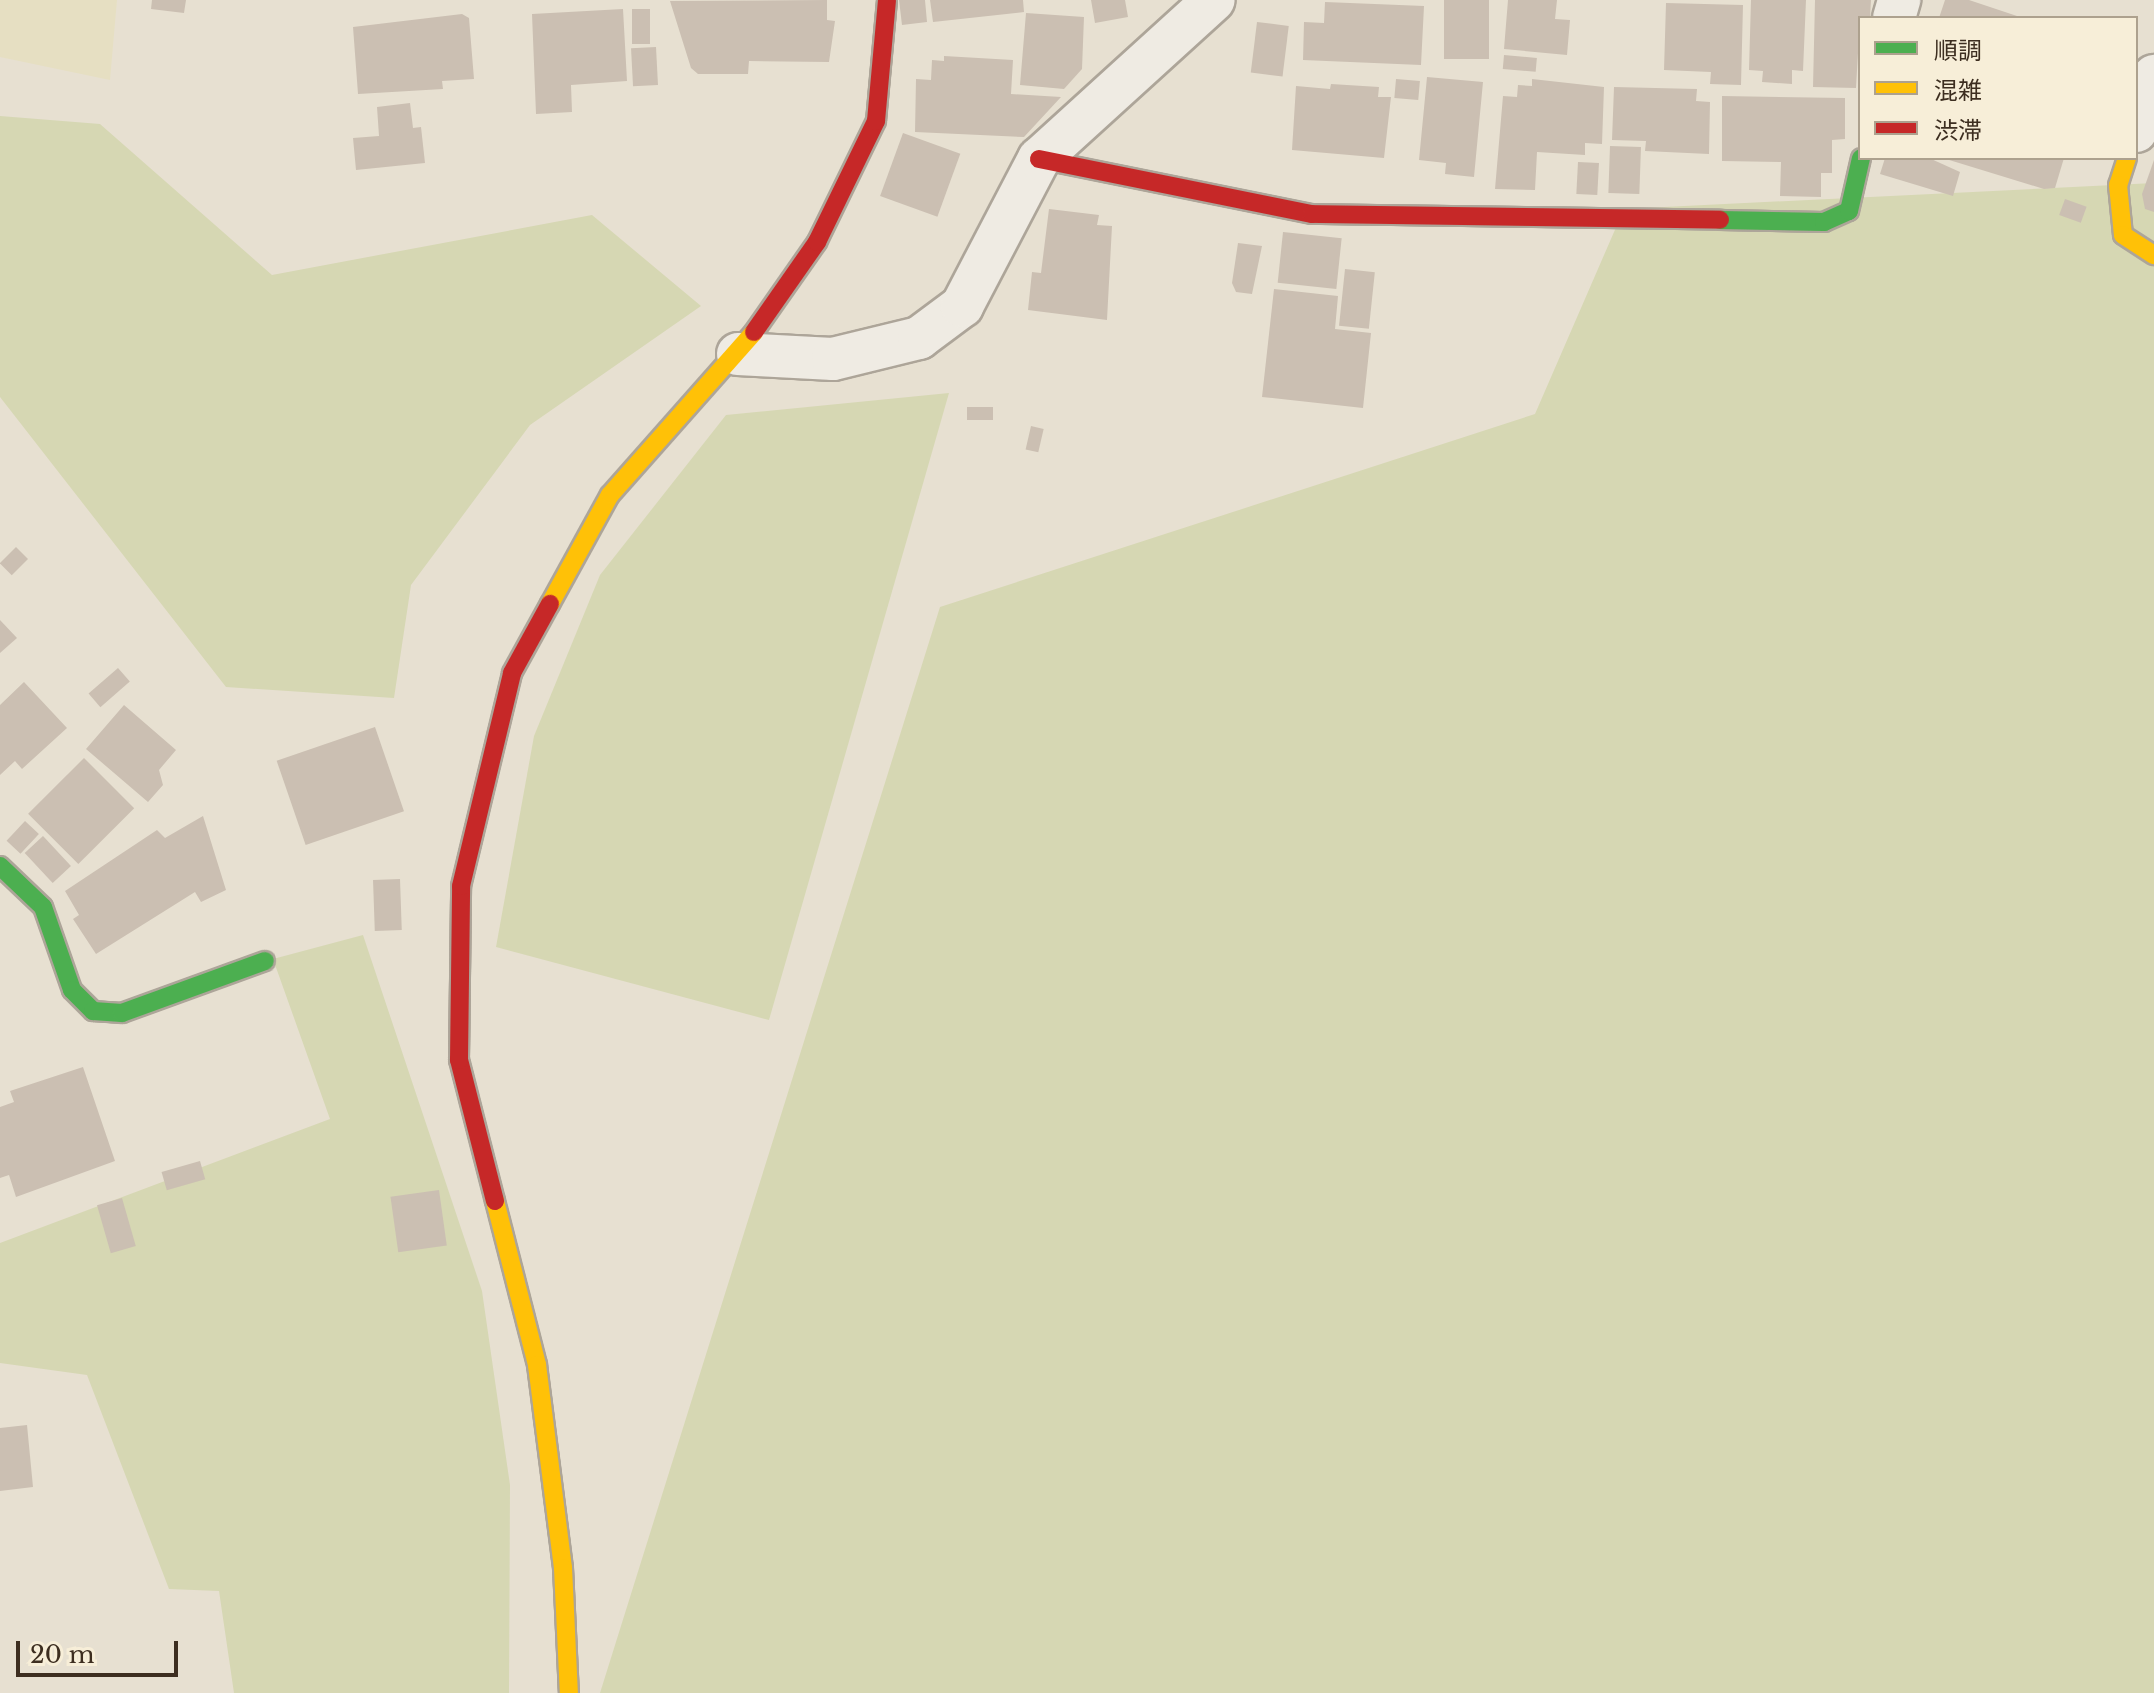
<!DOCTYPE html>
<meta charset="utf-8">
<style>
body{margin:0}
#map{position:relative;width:2154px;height:1693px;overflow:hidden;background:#e7e0d1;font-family:"Libre Baskerville","Noto Sans JP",serif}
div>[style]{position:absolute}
.farmland>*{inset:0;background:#e6dfc2}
.green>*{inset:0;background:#d6d7b3}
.building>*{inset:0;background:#cbbfb2;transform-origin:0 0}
.roads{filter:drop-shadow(2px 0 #ada599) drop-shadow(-2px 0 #ada599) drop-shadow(0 2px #ada599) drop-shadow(0 -2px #ada599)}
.street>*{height:42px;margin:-21px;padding:0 21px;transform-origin:21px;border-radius:21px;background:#efebe3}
.fast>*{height:18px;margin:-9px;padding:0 9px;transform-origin:9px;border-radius:9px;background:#4caf50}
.slow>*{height:18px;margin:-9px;padding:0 9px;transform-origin:9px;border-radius:9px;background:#ffc107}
.jam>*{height:18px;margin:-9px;padding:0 9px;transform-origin:9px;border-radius:9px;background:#c62828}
span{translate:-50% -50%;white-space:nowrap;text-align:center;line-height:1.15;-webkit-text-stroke:6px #f7eed8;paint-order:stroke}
.legend{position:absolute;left:1858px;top:16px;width:280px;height:144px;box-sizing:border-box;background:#f7eed8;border:2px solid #ada18e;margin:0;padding:10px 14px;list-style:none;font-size:24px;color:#3d2e20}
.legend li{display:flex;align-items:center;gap:16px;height:40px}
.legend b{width:40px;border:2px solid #ada18e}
.scale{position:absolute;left:16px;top:1641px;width:162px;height:36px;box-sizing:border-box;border:4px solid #3d2e20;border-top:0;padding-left:10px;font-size:24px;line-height:28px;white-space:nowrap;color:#3d2e20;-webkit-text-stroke:6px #f7eed8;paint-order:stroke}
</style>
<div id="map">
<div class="farmland">
<i style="clip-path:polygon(0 0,117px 0,110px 80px,0 57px)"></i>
</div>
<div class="green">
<i style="clip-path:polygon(0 116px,100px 124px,272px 275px,592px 215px,701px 306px,530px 425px,411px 585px,394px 698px,226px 687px,0 397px)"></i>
<i style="clip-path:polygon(2154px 183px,2154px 1693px,600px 1693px,940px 607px,1535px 414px,1624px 209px)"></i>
<i style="clip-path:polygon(949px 393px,769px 1020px,496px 947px,534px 736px,600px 575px,726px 415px)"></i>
<i style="clip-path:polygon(363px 935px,482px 1291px,510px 1485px,509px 1693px,234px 1693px,219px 1591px,169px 1589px,87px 1375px,0 1363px,0 1243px,330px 1119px,273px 959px)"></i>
</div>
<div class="building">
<i style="clip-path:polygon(152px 0,186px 0,184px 13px,151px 9px)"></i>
<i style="clip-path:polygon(827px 0,827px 20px,835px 21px,829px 62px,749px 61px,748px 74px,698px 74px,691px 68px,670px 1px)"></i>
<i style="clip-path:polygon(899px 0,925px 0,927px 22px,902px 25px)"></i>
<i style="clip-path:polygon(930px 0,1023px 0,1024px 12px,933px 22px)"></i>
<i style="clip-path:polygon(1091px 0,1125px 0,1128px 17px,1095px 23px)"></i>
<i style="left:1444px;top:0;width:45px;height:59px"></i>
<i style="clip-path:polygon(1508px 0,1557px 0,1555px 19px,1570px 20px,1567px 55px,1504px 49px)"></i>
<i style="clip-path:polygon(1751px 0,1806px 0,1803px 71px,1792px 70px,1792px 84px,1762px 82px,1763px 71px,1749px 70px)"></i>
<i style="clip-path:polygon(1815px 0,1871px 0,1870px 18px,1860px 18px,1856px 88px,1813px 87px)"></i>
<i style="clip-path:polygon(1945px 0,1969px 0,2023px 18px,1939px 18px)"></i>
<i style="clip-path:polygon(1325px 2px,1424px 6px,1421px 65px,1303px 60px,1304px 22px,1324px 23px)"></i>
<i style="clip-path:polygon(1666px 3px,1743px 5px,1741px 85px,1710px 84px,1711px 72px,1664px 70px)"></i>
<i style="clip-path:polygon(623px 9px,627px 81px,571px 85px,572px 112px,536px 114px,532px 14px)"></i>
<i style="left:632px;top:9px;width:18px;height:35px"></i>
<i style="clip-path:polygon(1026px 13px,1084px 17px,1082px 69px,1064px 89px,1020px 85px)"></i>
<i style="clip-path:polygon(462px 14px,469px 18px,474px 79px,442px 81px,443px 89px,358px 94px,353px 27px)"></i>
<i style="left:1257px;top:22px;width:32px;height:51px;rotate:7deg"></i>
<i style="left:656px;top:47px;width:38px;height:25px;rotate:87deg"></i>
<i style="left:1504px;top:55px;width:33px;height:14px;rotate:5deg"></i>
<i style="clip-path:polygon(944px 56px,1013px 60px,1011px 94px,1061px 97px,1024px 137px,915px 132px,916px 79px,931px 80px,932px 60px,944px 61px)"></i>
<i style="clip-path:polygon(1427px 77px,1483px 82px,1474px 177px,1445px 174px,1446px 163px,1419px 160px)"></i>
<i style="left:1396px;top:79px;width:24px;height:19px;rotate:5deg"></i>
<i style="clip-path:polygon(1532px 79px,1604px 87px,1602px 144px,1585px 143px,1585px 155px,1537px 152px,1535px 190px,1495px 189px,1503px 96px,1517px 97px,1518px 85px,1532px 86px)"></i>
<i style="clip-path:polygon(1331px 84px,1379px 87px,1378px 97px,1391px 97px,1384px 158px,1292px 150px,1296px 86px,1330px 89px)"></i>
<i style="clip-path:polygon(1614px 87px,1697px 89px,1696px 101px,1710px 102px,1709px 154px,1645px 151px,1646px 141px,1612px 140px)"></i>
<i style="clip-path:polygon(1722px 96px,1845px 98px,1845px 139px,1832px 140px,1832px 173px,1821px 173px,1821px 197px,1780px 196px,1781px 162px,1722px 161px)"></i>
<i style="clip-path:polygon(410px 103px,413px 128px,421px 127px,425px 163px,356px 170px,353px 138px,379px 136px,377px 107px)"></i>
<i style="left:903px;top:133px;width:61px;height:67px;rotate:20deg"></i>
<i style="left:1610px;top:146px;width:31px;height:47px;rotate:2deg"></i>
<i style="clip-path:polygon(1885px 158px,1929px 158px,1960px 172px,1953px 196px,1880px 174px)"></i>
<i style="clip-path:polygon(2064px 158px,2055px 188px,2044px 189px,1946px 159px)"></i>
<i style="clip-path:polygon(2154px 160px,2154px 212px,2145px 209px,2142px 194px)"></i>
<i style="left:1578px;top:162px;width:21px;height:32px;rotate:3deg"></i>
<i style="left:2065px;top:199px;width:23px;height:17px;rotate:20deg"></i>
<i style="clip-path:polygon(1049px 209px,1099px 215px,1097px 225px,1112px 226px,1107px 320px,1028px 310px,1032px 272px,1041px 273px)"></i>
<i style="left:1283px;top:232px;width:59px;height:51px;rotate:6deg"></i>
<i style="clip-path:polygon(1238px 243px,1262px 246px,1252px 294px,1236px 292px,1232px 283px)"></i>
<i style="left:1345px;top:269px;width:30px;height:57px;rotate:6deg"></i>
<i style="clip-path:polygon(1274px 289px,1338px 296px,1335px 329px,1371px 333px,1363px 408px,1262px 397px)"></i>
<i style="left:967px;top:407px;width:26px;height:13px"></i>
<i style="left:1031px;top:426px;width:13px;height:24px;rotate:13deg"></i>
<i style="left:16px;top:547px;width:17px;height:23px;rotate:45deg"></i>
<i style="clip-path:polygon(0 620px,17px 638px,0 653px)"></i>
<i style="left:118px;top:668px;width:18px;height:39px;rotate:49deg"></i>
<i style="clip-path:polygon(24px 682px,67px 728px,22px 769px,15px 761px,0 775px,0 705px)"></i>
<i style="clip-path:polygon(124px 705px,176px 750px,159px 770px,163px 785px,148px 802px,86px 749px)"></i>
<i style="left:375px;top:727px;width:89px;height:104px;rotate:71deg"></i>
<i style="left:84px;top:758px;width:71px;height:79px;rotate:45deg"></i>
<i style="clip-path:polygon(203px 816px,226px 890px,201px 902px,195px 892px,96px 954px,73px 919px,79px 915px,65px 891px,157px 830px,165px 838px)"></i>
<i style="left:25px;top:821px;width:19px;height:27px;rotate:43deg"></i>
<i style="left:43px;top:836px;width:41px;height:25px;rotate:47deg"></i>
<i style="left:400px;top:879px;width:51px;height:27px;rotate:88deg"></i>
<i style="clip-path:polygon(83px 1067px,115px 1161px,16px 1197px,9px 1175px,0 1178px,0 1107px,14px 1102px,10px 1091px)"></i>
<i style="left:200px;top:1161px;width:19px;height:40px;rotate:74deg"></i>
<i style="left:439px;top:1190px;width:56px;height:49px;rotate:82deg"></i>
<i style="left:122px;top:1198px;width:50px;height:26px;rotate:74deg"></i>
<i style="clip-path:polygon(27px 1425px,33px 1487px,0 1491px,0 1428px)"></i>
</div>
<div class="roads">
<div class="street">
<i style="left:1894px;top:18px;width:19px;rotate:-74deg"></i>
<i style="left:2136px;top:131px;width:58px;rotate:-71.9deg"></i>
<i style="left:738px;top:354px;width:95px;rotate:3deg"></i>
<i style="left:833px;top:359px;width:89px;rotate:-13.7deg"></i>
<i style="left:919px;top:338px;width:54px;rotate:-36.7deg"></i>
<i style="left:962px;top:306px;width:166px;rotate:-62.4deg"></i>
<i style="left:1039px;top:159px;width:236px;rotate:-42.3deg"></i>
</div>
<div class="fast">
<i style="left:1720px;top:220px;width:104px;rotate:1.1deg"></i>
<i style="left:1824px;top:222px;width:27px;rotate:-24deg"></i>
<i style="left:1849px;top:211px;width:54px;rotate:-77.2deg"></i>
<i style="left:0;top:866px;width:59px;rotate:43.6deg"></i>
<i style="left:43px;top:907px;width:88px;rotate:70.7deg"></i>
<i style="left:72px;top:990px;width:30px;rotate:45deg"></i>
<i style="left:93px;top:1011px;width:29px;rotate:4deg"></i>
<i style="left:122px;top:1013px;width:152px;rotate:-20deg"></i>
</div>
<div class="slow">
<i style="left:2127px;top:158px;width:28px;rotate:108deg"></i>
<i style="left:2118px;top:185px;width:50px;rotate:84.3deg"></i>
<i style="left:2123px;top:235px;width:37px;rotate:33deg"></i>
<i style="left:550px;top:604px;width:124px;rotate:-61.2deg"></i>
<i style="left:610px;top:495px;width:217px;rotate:-48.5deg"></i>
<i style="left:495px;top:1201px;width:169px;rotate:75.6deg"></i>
<i style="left:537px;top:1365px;width:205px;rotate:82.7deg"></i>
<i style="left:563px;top:1568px;width:125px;rotate:87.3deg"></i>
</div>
<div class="jam">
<i style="left:1039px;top:159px;width:278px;rotate:11.4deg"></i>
<i style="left:1312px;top:214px;width:408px;rotate:0.8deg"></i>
<i style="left:754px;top:332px;width:110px;rotate:-55deg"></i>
<i style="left:817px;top:242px;width:135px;rotate:-64deg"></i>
<i style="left:876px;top:121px;width:121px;rotate:-84.8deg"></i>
<i style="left:495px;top:1201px;width:146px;rotate:-104.3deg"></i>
<i style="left:459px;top:1060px;width:174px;rotate:-89.3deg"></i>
<i style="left:461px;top:886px;width:219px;rotate:-76.5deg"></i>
<i style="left:512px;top:673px;width:79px;rotate:-61.2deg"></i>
</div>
</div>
<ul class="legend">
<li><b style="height:10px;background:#4caf50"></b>順調</li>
<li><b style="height:10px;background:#ffc107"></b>混雑</li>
<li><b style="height:10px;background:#c62828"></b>渋滞</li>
</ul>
<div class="scale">20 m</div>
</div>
